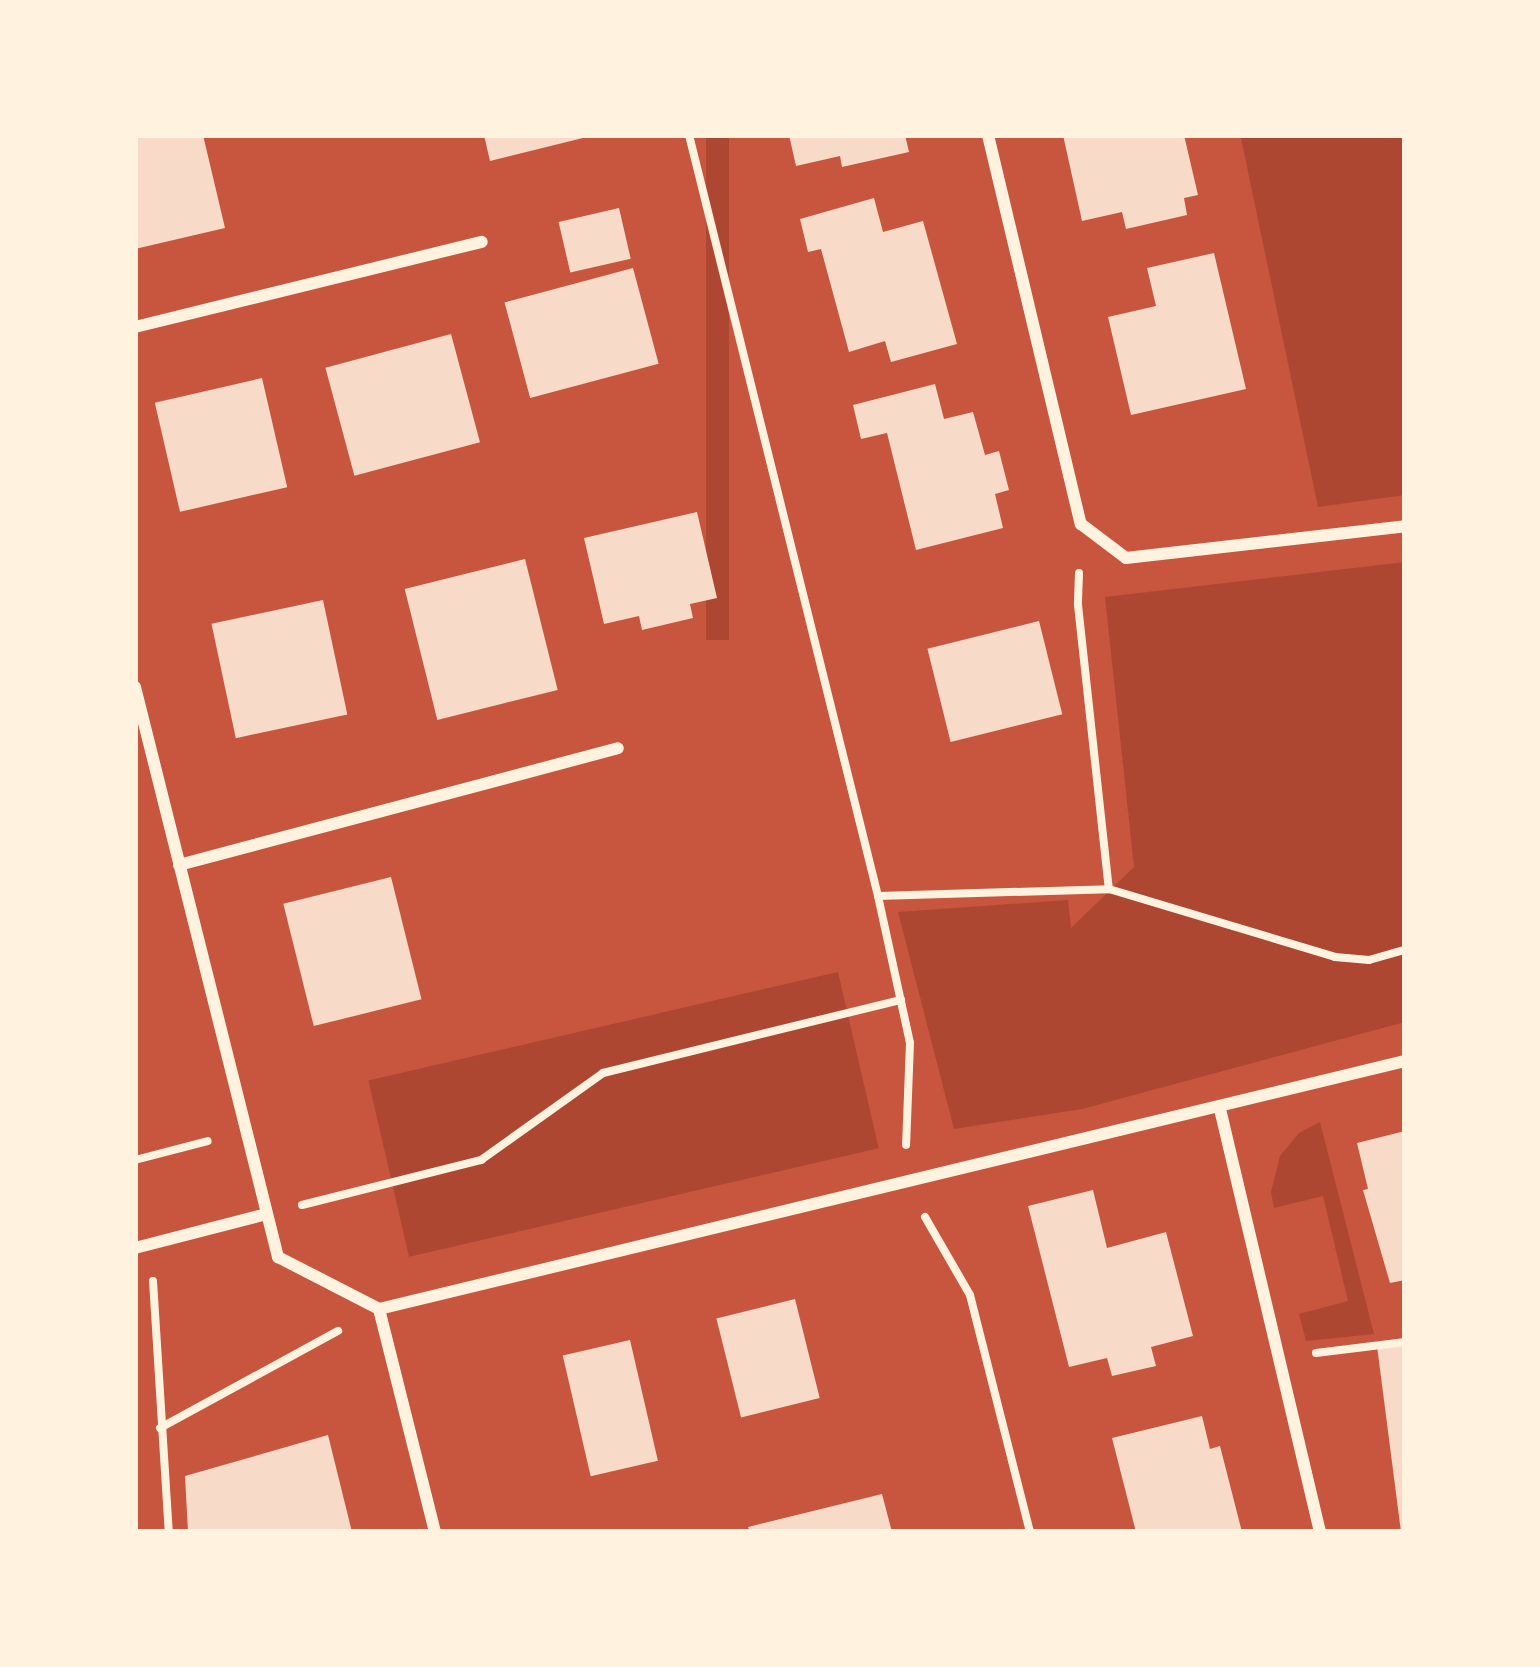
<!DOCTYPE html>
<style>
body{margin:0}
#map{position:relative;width:1540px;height:1667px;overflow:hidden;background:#c8553d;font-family:"Archivo Narrow",sans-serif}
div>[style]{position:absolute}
.green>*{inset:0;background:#ae4732;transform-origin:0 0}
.building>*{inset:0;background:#f7dbc8;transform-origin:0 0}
.path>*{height:8px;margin:-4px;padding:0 4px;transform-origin:4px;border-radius:4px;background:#fff3e0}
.minor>*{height:12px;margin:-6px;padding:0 6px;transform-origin:6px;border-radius:6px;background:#fff3e0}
span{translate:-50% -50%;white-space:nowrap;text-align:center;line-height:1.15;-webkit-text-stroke:9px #fff3e0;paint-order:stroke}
.frame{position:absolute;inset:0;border:138px solid #fff3e0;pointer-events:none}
</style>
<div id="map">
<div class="green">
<i style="left:706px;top:135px;width:23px;height:505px"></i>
<i style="clip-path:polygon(1254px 135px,1405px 135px,1405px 495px,1318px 507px,1241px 138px)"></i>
<i style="clip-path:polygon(1405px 562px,1405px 1022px,1082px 1109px,954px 1129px,898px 912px,1068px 900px,1071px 928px,1134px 867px,1105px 597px)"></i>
<i style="left:838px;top:972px;width:181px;height:482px;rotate:77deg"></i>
<i style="clip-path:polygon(1320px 1122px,1374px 1334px,1306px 1341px,1299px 1314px,1348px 1301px,1323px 1196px,1274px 1208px,1271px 1192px,1280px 1156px,1299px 1133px)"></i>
</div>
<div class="building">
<i style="clip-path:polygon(135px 135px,203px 135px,225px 228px,135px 249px)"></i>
<i style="clip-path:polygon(484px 135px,587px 135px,587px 137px,490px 161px)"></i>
<i style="clip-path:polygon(789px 135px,905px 135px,909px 152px,842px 167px,840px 156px,796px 166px)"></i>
<i style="clip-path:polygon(1063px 135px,1184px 135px,1198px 195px,1184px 198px,1187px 215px,1126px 229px,1122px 212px,1082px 221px)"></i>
<i style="clip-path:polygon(874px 198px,883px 232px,923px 221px,957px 344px,891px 362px,885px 341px,849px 352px,821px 249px,808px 252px,800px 219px)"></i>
<i style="left:619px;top:208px;width:52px;height:62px;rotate:77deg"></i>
<i style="clip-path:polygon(1214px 253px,1246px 389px,1131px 415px,1108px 317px,1156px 306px,1147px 268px)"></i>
<i style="left:633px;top:268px;width:99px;height:133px;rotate:75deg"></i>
<i style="left:451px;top:334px;width:112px;height:130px;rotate:75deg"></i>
<i style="left:262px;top:378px;width:112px;height:110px;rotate:77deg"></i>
<i style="clip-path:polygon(935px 384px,944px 419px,973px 412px,985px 455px,999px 451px,1009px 490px,995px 494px,1003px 528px,916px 550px,887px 433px,861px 439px,853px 405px)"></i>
<i style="clip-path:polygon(697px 512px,717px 598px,690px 604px,693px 618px,642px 630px,639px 616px,604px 624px,584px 538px)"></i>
<i style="left:525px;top:559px;width:135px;height:124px;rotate:76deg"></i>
<i style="left:323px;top:600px;width:117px;height:114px;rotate:78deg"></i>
<i style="left:1039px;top:621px;width:96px;height:115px;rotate:76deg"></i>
<i style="left:391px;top:877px;width:126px;height:111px;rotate:76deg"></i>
<i style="clip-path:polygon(1405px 1131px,1405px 1280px,1390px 1283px,1363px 1190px,1368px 1189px,1357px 1143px)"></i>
<i style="clip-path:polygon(1093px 1190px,1107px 1248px,1166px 1232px,1193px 1336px,1151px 1347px,1156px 1366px,1112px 1376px,1107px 1358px,1069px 1367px,1028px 1206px)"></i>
<i style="left:795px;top:1299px;width:102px;height:81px;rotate:76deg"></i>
<i style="left:630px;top:1340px;width:124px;height:69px;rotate:77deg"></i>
<i style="clip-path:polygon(1405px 1343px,1405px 1532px,1401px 1532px,1377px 1346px)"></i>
<i style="clip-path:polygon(1202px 1416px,1210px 1449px,1220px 1446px,1242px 1532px,1136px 1532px,1112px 1438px)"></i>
<i style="clip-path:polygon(328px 1435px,352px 1532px,188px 1532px,185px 1476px)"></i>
<i style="clip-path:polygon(882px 1494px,892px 1532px,750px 1532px,748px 1527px)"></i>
</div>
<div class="path">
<i style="left:689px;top:135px;width:784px;rotate:76.05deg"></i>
<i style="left:878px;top:896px;width:150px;rotate:77.7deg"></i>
<i style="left:910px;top:1043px;width:102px;rotate:92.2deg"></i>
<i style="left:1079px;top:573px;width:32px;rotate:92deg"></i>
<i style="left:1078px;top:605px;width:286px;rotate:83.8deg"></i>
<i style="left:878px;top:896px;width:231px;rotate:-1.7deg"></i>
<i style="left:1109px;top:889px;width:236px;rotate:16.7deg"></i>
<i style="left:1335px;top:957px;width:34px;rotate:5deg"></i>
<i style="left:1369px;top:960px;width:37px;rotate:-16deg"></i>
<i style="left:135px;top:1160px;width:75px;rotate:-14.6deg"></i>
<i style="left:302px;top:1205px;width:185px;rotate:-14.1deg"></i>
<i style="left:481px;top:1160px;width:150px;rotate:-35.5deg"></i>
<i style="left:603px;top:1073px;width:307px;rotate:-13.8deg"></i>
<i style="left:925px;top:1217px;width:90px;rotate:60deg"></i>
<i style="left:970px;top:1295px;width:244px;rotate:75.8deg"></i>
<i style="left:153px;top:1281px;width:252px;rotate:86.4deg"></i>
<i style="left:1316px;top:1353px;width:90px;rotate:-7deg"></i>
<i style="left:160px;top:1428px;width:203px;rotate:-28.6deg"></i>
</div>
<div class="minor">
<i style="left:988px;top:135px;width:400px;rotate:76.6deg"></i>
<i style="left:1081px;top:524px;width:56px;rotate:37.1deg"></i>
<i style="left:1126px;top:558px;width:281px;rotate:-6.5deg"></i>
<i style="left:135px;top:327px;width:357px;rotate:-13.8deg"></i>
<i style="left:135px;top:687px;width:588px;rotate:75.92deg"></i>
<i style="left:278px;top:1257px;width:114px;rotate:27.2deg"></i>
<i style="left:379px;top:1309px;width:1056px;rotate:-13.59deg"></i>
<i style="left:179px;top:865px;width:454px;rotate:-14.9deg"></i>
<i style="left:1220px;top:1109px;width:435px;rotate:76.7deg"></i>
<i style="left:135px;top:1248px;width:135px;rotate:-14.5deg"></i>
<i style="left:379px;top:1309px;width:230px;rotate:75.9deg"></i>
</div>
<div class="frame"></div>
</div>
